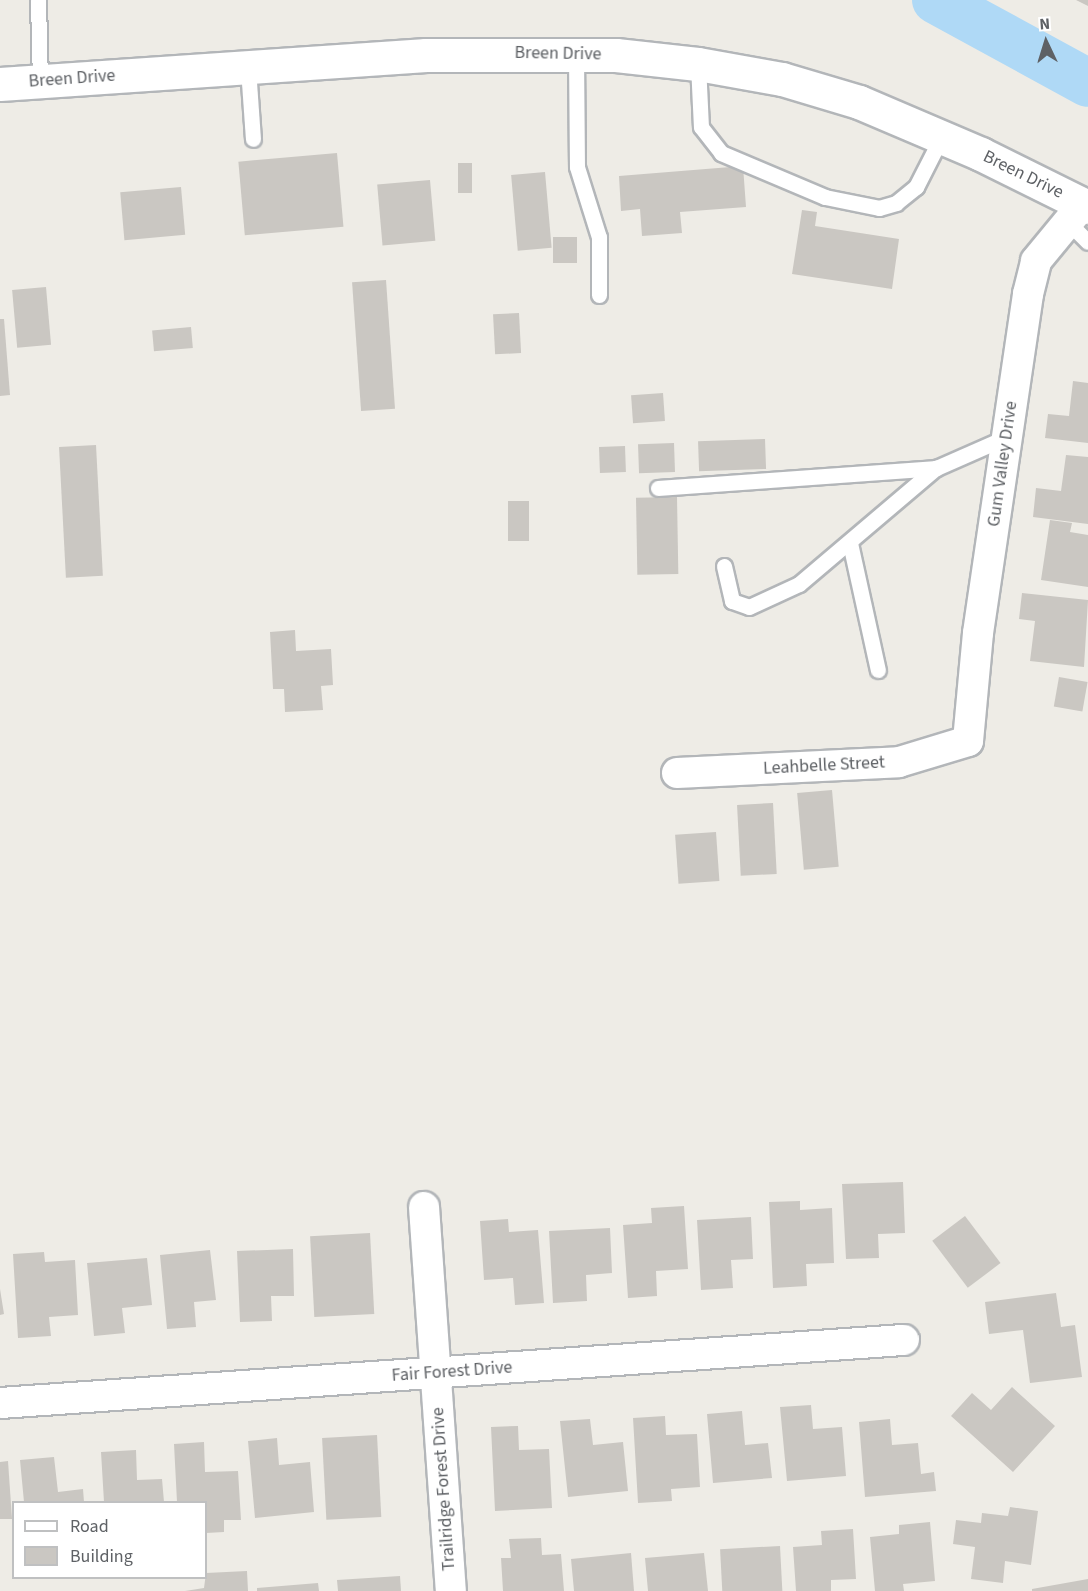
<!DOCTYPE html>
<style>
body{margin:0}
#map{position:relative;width:1088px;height:1591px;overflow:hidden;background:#eeece6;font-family:"Source Sans 3",sans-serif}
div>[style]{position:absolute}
.river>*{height:48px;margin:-24px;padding:0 24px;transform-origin:24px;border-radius:24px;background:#afd9f6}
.building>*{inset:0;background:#cac7c2;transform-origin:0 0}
.roads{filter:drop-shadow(2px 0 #b3b6b9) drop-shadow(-2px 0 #b3b6b9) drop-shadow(0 2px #b3b6b9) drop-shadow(0 -2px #b3b6b9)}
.service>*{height:15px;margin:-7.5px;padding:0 7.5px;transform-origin:7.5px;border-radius:7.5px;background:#fff}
.minor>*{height:30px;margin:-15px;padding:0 15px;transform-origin:15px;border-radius:15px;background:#fff}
.tertiary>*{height:33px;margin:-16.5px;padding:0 16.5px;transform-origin:16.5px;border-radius:16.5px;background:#fff}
span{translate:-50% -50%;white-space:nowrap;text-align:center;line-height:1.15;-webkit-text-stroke:5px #fff;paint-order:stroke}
.street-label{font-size:18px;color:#5e6165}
.legend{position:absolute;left:12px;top:1501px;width:195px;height:78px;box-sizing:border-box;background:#fff;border:2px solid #bfc0c1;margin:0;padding:8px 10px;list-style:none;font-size:18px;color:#5e6165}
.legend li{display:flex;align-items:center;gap:12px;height:30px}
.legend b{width:30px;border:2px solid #bfc0c1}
.north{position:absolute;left:1016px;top:12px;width:60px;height:60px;-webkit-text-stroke:4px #fff;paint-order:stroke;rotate:356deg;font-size:16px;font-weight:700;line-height:24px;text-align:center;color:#5e6165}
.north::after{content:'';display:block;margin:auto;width:21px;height:27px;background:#5e6165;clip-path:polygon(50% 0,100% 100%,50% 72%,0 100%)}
</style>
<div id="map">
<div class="river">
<i style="left:936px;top:0;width:173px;rotate:28.6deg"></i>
</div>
<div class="building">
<i style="clip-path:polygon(1076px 0,1088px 0,1088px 6px)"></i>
<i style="left:337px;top:153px;width:74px;height:99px;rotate:85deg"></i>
<i style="left:458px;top:163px;width:14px;height:30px"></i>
<i style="clip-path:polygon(743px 166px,746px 207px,680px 212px,682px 233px,642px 236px,640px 209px,621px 211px,619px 176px)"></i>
<i style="left:545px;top:172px;width:76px;height:34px;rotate:85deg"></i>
<i style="left:430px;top:180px;width:61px;height:53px;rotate:85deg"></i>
<i style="left:181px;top:187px;width:48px;height:61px;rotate:85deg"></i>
<i style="clip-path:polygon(802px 210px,817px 212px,815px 226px,899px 239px,892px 289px,792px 274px)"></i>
<i style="left:553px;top:237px;width:24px;height:26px"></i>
<i style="left:386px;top:280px;width:129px;height:34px;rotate:86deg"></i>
<i style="left:46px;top:287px;width:58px;height:34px;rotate:85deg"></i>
<i style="left:519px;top:313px;width:40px;height:26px;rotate:87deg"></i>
<i style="clip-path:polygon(0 319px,4px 319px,10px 395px,0 396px)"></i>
<i style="left:191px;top:327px;width:21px;height:39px;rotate:85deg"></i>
<i style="clip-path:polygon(1073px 381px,1088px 383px,1088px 443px,1045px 438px,1048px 414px,1069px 416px)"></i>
<i style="left:663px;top:393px;width:28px;height:32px;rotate:86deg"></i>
<i style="left:765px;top:439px;width:30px;height:67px;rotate:88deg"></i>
<i style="left:674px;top:443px;width:29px;height:36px;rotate:88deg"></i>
<i style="left:96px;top:445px;width:131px;height:37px;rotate:87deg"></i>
<i style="left:625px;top:446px;width:26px;height:26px;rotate:88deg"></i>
<i style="clip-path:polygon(1066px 455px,1088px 457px,1088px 524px,1033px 517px,1036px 488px,1061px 491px)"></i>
<i style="left:677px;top:497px;width:77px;height:41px;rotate:89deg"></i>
<i style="left:508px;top:501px;width:21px;height:40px"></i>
<i style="clip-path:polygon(1050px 520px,1072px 523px,1070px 532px,1088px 535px,1088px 587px,1041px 580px)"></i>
<i style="clip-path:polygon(1022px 593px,1088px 600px,1084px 667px,1030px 661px,1035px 621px,1019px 619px)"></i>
<i style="clip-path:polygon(295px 630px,296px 651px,331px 649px,333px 685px,321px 686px,323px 710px,285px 712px,284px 689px,273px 689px,270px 632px)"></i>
<i style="left:1059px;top:677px;width:29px;height:30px;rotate:10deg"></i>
<i style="left:832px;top:790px;width:77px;height:35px;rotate:85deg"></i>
<i style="left:773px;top:803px;width:71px;height:36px;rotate:87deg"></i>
<i style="left:716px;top:832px;width:49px;height:41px;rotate:86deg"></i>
<i style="clip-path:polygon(903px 1182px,905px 1233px,878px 1234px,879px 1258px,846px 1259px,842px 1184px)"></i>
<i style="clip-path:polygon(800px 1201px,800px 1210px,832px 1208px,834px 1263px,806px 1264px,807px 1286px,773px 1288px,769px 1202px)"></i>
<i style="clip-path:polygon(684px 1206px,688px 1269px,656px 1271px,657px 1296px,628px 1298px,623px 1225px,652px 1223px,651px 1208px)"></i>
<i style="left:965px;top:1216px;width:59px;height:41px;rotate:53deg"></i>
<i style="clip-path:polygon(751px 1217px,753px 1259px,731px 1260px,733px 1288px,701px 1290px,697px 1220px)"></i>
<i style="clip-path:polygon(508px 1219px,509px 1232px,538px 1230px,544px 1303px,515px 1305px,513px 1278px,484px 1280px,480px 1221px)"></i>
<i style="clip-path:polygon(610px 1228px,612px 1273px,586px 1275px,587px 1301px,553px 1303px,549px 1231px)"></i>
<i style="left:370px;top:1233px;width:81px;height:60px;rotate:87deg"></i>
<i style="clip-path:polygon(293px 1249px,294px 1296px,271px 1296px,272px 1321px,240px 1322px,237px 1251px)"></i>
<i style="clip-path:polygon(210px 1250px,216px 1300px,194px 1302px,196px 1327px,167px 1329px,160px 1255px)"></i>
<i style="clip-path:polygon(44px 1252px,45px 1262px,75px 1260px,78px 1315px,49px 1317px,51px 1336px,18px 1338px,13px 1254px)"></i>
<i style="clip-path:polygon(147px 1258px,152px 1305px,122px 1308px,125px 1333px,94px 1336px,87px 1263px)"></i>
<i style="clip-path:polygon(0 1289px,4px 1314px,0 1315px)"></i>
<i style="clip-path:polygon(1056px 1293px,1061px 1327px,1075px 1325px,1082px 1377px,1030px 1383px,1023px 1330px,989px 1334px,985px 1302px)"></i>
<i style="clip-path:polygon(1012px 1387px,1055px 1426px,1013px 1472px,951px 1416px,972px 1393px,991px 1410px)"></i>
<i style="clip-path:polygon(811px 1405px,813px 1429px,842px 1427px,846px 1476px,787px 1481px,780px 1407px)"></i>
<i style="clip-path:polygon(742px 1411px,745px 1445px,768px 1443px,772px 1478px,713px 1483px,707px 1414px)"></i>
<i style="clip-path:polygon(665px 1416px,666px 1435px,697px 1434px,700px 1487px,671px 1489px,672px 1501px,638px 1503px,633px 1418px)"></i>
<i style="clip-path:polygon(590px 1419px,593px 1445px,623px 1442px,628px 1491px,568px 1497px,560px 1421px)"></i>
<i style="clip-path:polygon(890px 1419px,892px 1445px,918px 1443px,921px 1474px,934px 1472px,936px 1491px,865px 1497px,859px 1422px)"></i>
<i style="clip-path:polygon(518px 1426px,519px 1450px,549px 1449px,552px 1508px,495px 1511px,491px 1427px)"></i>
<i style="left:377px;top:1435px;width:82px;height:55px;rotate:87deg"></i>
<i style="clip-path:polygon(277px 1438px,279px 1465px,310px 1462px,314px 1512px,255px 1518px,248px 1441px)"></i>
<i style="clip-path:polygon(204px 1442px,205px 1472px,238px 1471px,241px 1520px,224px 1520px,224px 1532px,206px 1533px,206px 1502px,177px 1502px,174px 1444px)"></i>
<i style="clip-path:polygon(136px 1450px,137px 1480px,162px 1479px,164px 1502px,104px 1502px,101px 1452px)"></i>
<i style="clip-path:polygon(54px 1457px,58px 1492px,83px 1489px,84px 1502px,24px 1502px,20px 1460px)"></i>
<i style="clip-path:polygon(8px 1461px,12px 1519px,0 1519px,0 1462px)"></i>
<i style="clip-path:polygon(1010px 1507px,1038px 1511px,1031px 1565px,1005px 1561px,1003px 1583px,971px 1579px,975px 1547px,953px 1544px,956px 1520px,981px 1523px,982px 1513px,1008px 1516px)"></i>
<i style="clip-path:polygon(930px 1522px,935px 1581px,903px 1584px,904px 1591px,875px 1591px,870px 1537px,899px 1534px,899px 1525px)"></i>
<i style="clip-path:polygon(853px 1529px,856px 1579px,831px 1580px,831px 1591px,796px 1591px,793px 1547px,822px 1545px,821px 1531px)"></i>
<i style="clip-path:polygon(541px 1538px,542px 1555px,561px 1554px,564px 1591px,503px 1591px,501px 1558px,511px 1558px,509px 1539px)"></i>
<i style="left:780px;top:1546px;width:45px;height:60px;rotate:87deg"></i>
<i style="clip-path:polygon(631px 1553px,634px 1591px,574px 1591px,571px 1559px)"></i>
<i style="clip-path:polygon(704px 1553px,708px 1591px,648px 1591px,645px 1558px)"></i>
<i style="clip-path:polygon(247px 1571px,248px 1591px,185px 1591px,204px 1588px,206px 1573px)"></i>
<i style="clip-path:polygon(400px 1576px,401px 1591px,338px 1591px,337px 1580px)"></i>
<i style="clip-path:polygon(1088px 1579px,1088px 1591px,1032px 1591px,1032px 1589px)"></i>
<i style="clip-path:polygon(318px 1583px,319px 1591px,257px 1591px,257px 1588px)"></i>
</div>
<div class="roads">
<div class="service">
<i style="left:38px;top:0;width:82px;rotate:88.6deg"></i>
<i style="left:576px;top:54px;width:113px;rotate:89.5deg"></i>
<i style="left:577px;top:167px;width:73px;rotate:72.6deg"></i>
<i style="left:599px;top:237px;width:58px;rotate:90deg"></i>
<i style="left:698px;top:64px;width:63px;rotate:87.3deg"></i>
<i style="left:701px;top:127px;width:33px;rotate:52deg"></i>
<i style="left:721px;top:153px;width:113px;rotate:22.9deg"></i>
<i style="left:825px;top:197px;width:55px;rotate:11.5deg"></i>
<i style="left:879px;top:208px;width:18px;rotate:-16deg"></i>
<i style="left:896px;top:203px;width:26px;rotate:-39deg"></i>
<i style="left:916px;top:187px;width:57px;rotate:-63deg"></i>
<i style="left:248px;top:68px;width:71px;rotate:86deg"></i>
<i style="left:1068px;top:222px;width:28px;rotate:45deg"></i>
<i style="left:658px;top:488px;width:279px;rotate:-4.1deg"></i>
<i style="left:936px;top:468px;width:80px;rotate:-23.7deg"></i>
<i style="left:850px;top:543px;width:130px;rotate:77.6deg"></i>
<i style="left:724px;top:566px;width:36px;rotate:77deg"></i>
<i style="left:732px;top:601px;width:18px;rotate:19deg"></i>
<i style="left:749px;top:607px;width:55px;rotate:-24.7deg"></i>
<i style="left:799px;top:584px;width:180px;rotate:-40.3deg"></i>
</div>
<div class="minor">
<i style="left:677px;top:773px;width:222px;rotate:-2.8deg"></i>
<i style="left:899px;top:762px;width:72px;rotate:-16.9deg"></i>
<i style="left:968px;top:741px;width:108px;rotate:-84.7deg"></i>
<i style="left:978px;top:633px;width:343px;rotate:-81.6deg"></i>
<i style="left:1028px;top:294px;width:34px;rotate:-76deg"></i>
<i style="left:1036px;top:261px;width:74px;rotate:-50.5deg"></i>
<i style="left:424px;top:1207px;width:385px;rotate:86deg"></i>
<i style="left:0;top:1403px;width:906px;rotate:-3.99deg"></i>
</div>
<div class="tertiary">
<i style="left:0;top:84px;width:427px;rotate:-3.9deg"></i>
<i style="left:426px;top:55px;width:190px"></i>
<i style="left:616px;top:55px;width:82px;rotate:6.3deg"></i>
<i style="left:698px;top:64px;width:85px;rotate:10.1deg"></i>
<i style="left:782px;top:79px;width:80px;rotate:16.6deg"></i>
<i style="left:859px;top:102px;width:133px;rotate:23.1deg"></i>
<i style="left:981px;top:154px;width:119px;rotate:26.4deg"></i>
</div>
</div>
<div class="street-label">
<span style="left:558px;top:54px;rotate:1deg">Breen Drive</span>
<span style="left:72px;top:79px;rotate:-4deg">Breen Drive</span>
<span style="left:1023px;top:175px;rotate:26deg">Breen Drive</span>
<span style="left:1003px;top:464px;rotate:-82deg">Gum Valley Drive</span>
<span style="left:824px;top:766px;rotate:-3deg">Leahbelle Street</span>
<span style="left:452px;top:1372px;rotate:-4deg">Fair Forest Drive</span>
<span style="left:444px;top:1489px;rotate:-94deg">Trailridge Forest Drive</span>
</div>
<ul class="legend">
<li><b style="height:8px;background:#fff"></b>Road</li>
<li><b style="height:16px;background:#cac7c2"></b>Building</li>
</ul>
<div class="north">N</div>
</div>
